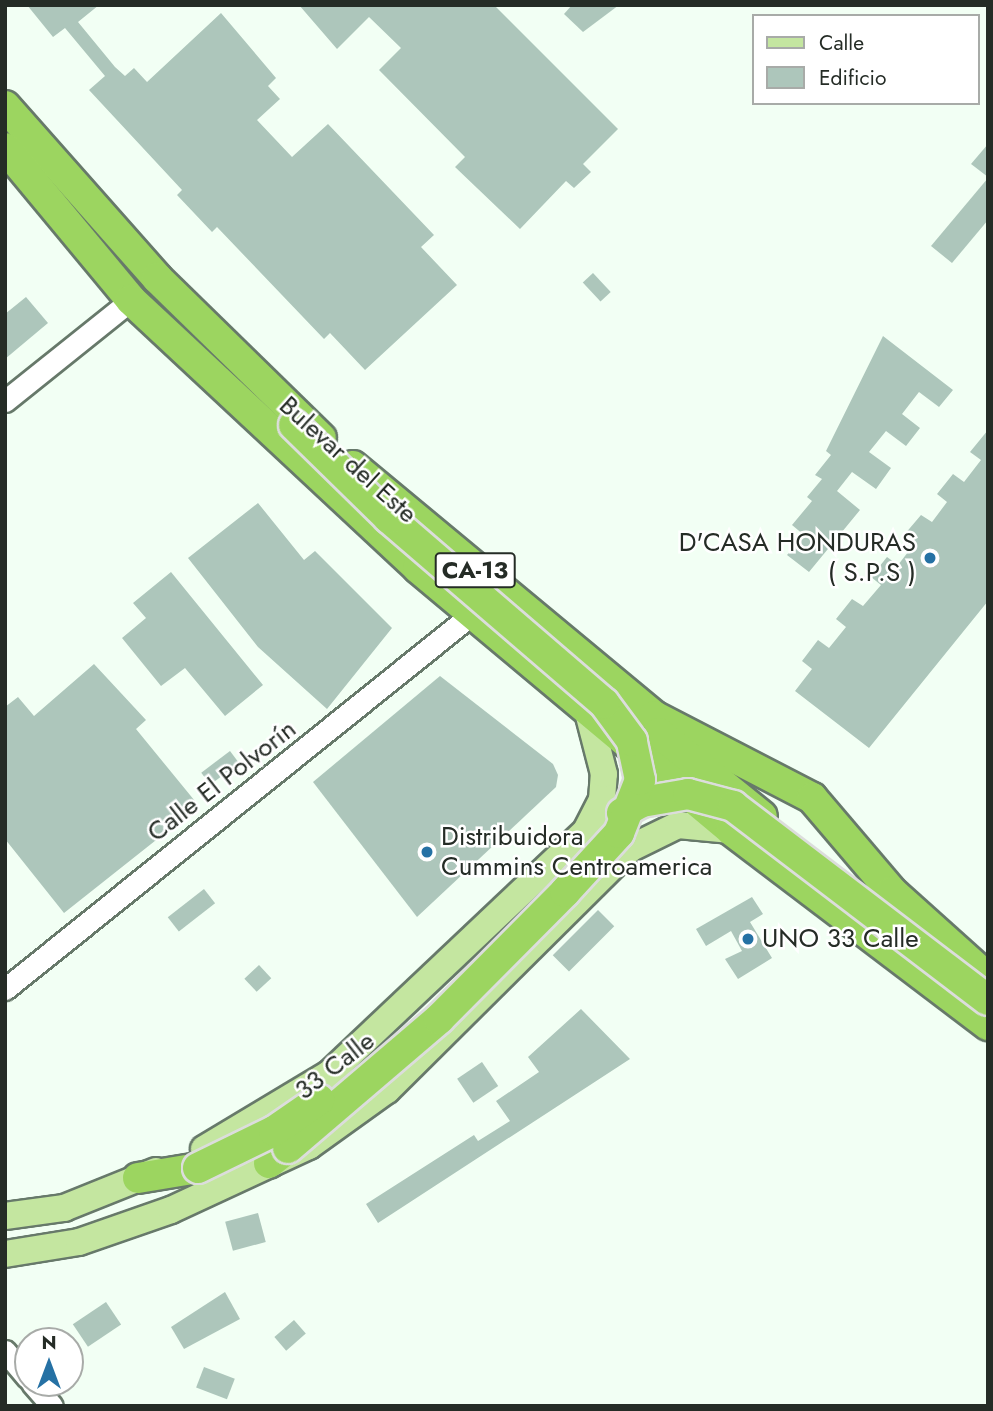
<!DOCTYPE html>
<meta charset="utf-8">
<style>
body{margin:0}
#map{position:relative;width:993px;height:1411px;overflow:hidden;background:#f2fff4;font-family:Jost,sans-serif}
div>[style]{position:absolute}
.building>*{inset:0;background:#adc6bb;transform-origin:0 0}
.roads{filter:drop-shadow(2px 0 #67796a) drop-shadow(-2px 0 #67796a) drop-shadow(0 2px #67796a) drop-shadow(0 -2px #67796a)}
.minor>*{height:21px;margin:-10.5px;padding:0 10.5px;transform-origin:10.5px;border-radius:10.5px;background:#fff}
.major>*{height:26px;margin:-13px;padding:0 13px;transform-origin:13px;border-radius:13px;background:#c4e6a0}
.highway>*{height:30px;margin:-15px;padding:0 15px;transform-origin:15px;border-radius:15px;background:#9cd560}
.bridges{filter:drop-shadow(2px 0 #dcdddc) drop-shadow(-2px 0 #dcdddc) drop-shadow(0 2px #dcdddc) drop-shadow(0 -2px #dcdddc)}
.highway-bridge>*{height:30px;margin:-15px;padding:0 15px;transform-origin:15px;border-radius:15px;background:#9cd560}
.dots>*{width:19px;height:19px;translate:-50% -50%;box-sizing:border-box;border:4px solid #fff;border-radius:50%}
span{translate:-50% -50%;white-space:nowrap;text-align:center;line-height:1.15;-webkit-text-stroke:5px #fff;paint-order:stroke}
.shield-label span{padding:2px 5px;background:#fff;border:2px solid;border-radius:5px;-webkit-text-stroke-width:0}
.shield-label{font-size:24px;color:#252c26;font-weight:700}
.street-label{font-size:26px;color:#252c26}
.poi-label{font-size:26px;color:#252c26}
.right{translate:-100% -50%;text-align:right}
.left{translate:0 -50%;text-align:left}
.frame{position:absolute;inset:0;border:7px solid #252c26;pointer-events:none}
.legend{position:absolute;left:752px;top:14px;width:228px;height:91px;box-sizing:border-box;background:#fff;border:2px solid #a8aba8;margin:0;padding:9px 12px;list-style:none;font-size:21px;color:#252c26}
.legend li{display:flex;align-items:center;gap:14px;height:35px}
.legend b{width:35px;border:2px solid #a8aba8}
.north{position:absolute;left:14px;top:1327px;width:70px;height:70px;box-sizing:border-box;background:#fff;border:2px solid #a8aba8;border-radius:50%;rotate:0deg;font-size:19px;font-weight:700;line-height:28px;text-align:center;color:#252c26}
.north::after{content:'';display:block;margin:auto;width:24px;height:32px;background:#2571a4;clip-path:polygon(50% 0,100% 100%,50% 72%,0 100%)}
</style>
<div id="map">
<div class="building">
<i style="clip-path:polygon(27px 5px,99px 5px,78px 22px,115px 67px,125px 76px,134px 68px,147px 82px,221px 13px,276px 78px,268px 86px,280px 99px,257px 120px,292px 157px,328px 124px,434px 235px,421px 247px,457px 285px,365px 370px,330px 333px,324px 339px,217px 227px,212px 232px,177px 195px,182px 190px,89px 90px,105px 76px,65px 28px,53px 37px)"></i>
<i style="clip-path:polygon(299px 5px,494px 5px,618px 129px,583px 164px,591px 172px,574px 188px,566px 181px,520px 229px,455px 167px,465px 157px,379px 70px,401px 48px,369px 17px,337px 49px)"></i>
<i style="clip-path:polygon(572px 5px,619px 5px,583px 32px,564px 14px)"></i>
<i style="clip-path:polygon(988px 144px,988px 177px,971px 164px)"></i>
<i style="clip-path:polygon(988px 178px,988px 220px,952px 263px,931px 246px)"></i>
<i style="left:593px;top:273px;width:26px;height:14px;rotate:47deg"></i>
<i style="clip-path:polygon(26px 297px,48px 323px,5px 359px,5px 314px)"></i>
<i style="clip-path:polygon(883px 336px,953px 390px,939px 407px,919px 392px,902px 414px,920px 428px,906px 446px,886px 431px,869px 452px,891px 468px,876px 489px,852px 472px,837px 491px,860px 510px,809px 572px,787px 555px,804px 535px,792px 525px,812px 501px,807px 497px,822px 479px,815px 475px,831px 455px,826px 451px)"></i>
<i style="clip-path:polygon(988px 430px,988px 601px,869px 748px,795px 691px,812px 669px,802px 661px,818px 640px,829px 648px,846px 627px,836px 619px,852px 599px,863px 606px,881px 585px,871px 577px,887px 557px,898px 565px,915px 543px,904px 535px,921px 515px,932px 522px,947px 502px,937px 494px,953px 474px,964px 482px,981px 460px,970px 452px)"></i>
<i style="clip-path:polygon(258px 503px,304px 560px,315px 551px,392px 628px,327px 709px,258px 647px,188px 558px)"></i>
<i style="clip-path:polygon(171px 572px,263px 685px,225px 716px,185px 668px,161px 686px,122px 638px,146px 618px,133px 603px)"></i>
<i style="clip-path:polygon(94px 664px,146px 720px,136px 729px,199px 806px,64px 913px,5px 839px,5px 707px,18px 697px,34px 716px)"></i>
<i style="clip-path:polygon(440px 676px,553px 764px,558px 775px,556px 787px,417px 917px,313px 782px)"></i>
<i style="left:230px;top:751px;width:15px;height:36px;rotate:53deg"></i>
<i style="left:204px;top:889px;width:18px;height:46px;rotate:52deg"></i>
<i style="clip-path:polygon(752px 897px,763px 914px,750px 922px,772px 958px,738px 979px,725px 959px,742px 951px,731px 931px,706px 946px,696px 929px)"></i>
<i style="left:598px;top:910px;width:23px;height:64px;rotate:45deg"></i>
<i style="left:259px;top:965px;width:18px;height:20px;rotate:47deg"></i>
<i style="clip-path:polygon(581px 1009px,630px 1059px,378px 1223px,366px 1204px,474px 1135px,478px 1141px,510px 1121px,496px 1101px,539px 1072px,528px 1057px)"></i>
<i style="left:482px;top:1062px;width:29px;height:30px;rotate:56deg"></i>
<i style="left:258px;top:1213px;width:30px;height:34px;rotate:75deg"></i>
<i style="clip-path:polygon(225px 1292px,240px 1319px,184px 1349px,171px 1327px)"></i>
<i style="left:106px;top:1302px;width:27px;height:40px;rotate:56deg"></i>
<i style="left:294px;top:1320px;width:18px;height:26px;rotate:49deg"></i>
<i style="left:204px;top:1367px;width:33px;height:22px;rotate:21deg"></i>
</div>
<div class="roads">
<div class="minor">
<i style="left:5px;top:401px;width:161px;rotate:-38.7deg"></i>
<i style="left:5px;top:989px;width:599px;rotate:-38.76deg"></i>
<i style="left:5px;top:1351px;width:35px;rotate:50deg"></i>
<i style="left:32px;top:1383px;width:30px;rotate:49deg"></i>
</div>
<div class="major">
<i style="left:204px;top:1149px;width:146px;rotate:-31deg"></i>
<i style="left:329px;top:1074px;width:354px;rotate:-43.4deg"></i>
<i style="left:586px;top:831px;width:35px;rotate:-63deg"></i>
<i style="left:602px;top:800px;width:26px;rotate:-86deg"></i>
<i style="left:604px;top:774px;width:60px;rotate:-104.5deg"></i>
<i style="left:5px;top:1216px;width:60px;rotate:-7.7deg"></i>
<i style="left:64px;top:1208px;width:99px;rotate:-21.9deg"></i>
<i style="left:5px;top:1254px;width:75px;rotate:-9.2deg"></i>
<i style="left:79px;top:1242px;width:97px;rotate:-19.2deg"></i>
<i style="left:171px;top:1210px;width:152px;rotate:-24.9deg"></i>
<i style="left:309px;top:1146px;width:96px;rotate:-35.7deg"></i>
<i style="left:387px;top:1090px;width:344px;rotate:-44.8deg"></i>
<i style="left:631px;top:848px;width:52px;rotate:-26.1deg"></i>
<i style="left:678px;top:825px;width:53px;rotate:5.4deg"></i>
</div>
<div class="highway">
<i style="left:5px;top:106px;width:230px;rotate:48.5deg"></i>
<i style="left:157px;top:278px;width:229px;rotate:44.3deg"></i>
<i style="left:5px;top:148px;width:197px;rotate:50.3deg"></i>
<i style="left:131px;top:300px;width:393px;rotate:43deg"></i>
<i style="left:418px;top:568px;width:408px;rotate:39.9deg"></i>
<i style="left:731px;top:830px;width:323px;rotate:37.2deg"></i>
<i style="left:353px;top:466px;width:391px;rotate:39.7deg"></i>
<i style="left:654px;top:716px;width:178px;rotate:27.4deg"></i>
<i style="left:812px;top:798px;width:123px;rotate:49.6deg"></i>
<i style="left:892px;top:892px;width:129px;rotate:41.9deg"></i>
<i style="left:659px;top:733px;width:132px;rotate:38.9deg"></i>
<i style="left:269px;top:1163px;width:24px;rotate:-38deg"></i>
<i style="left:138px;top:1178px;width:61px;rotate:-9.5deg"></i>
</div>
</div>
<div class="bridges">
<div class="highway-bridge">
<i style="left:622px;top:813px;width:23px;rotate:-29deg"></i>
<i style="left:642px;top:802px;width:47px;rotate:-9.9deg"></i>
<i style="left:688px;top:794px;width:47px;rotate:14.9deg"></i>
<i style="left:733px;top:806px;width:320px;rotate:37.3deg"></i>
<i style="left:288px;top:1148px;width:199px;rotate:-40.5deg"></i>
<i style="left:439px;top:1019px;width:179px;rotate:-45.2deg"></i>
<i style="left:565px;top:892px;width:80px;rotate:-47.5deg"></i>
<i style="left:619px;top:833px;width:57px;rotate:-68.4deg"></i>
<i style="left:640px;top:780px;width:40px;rotate:-102deg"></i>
<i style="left:632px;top:741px;width:47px;rotate:-126.4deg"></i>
<i style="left:604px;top:703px;width:284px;rotate:-139.3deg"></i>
<i style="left:389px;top:518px;width:133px;rotate:-135.6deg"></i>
<i style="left:198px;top:1168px;width:85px;rotate:-26deg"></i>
<i style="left:274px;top:1131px;width:55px;rotate:-34.6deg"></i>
</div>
</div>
<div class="dots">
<i style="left:930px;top:558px;background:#2571a4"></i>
<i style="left:427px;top:852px;background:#2571a4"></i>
<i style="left:748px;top:939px;background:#2571a4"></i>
</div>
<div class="shield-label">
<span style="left:475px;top:570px">CA-13</span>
</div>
<div class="street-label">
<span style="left:348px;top:460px;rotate:42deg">Bulevar del Este</span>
<span style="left:222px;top:781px;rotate:-38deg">Calle El Polvorín</span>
<span style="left:335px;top:1066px;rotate:-38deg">33 Calle</span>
</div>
<div class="poi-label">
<span class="right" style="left:916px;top:558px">D'CASA HONDURAS<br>( S.P.S )</span>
<span class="left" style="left:441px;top:852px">Distribuidora<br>Cummins Centroamerica</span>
<span class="left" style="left:762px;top:939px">UNO 33 Calle</span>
</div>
<div class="frame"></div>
<ul class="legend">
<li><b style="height:9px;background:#c4e6a0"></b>Calle</li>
<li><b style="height:19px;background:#adc6bb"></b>Edificio</li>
</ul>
<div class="north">N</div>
</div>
